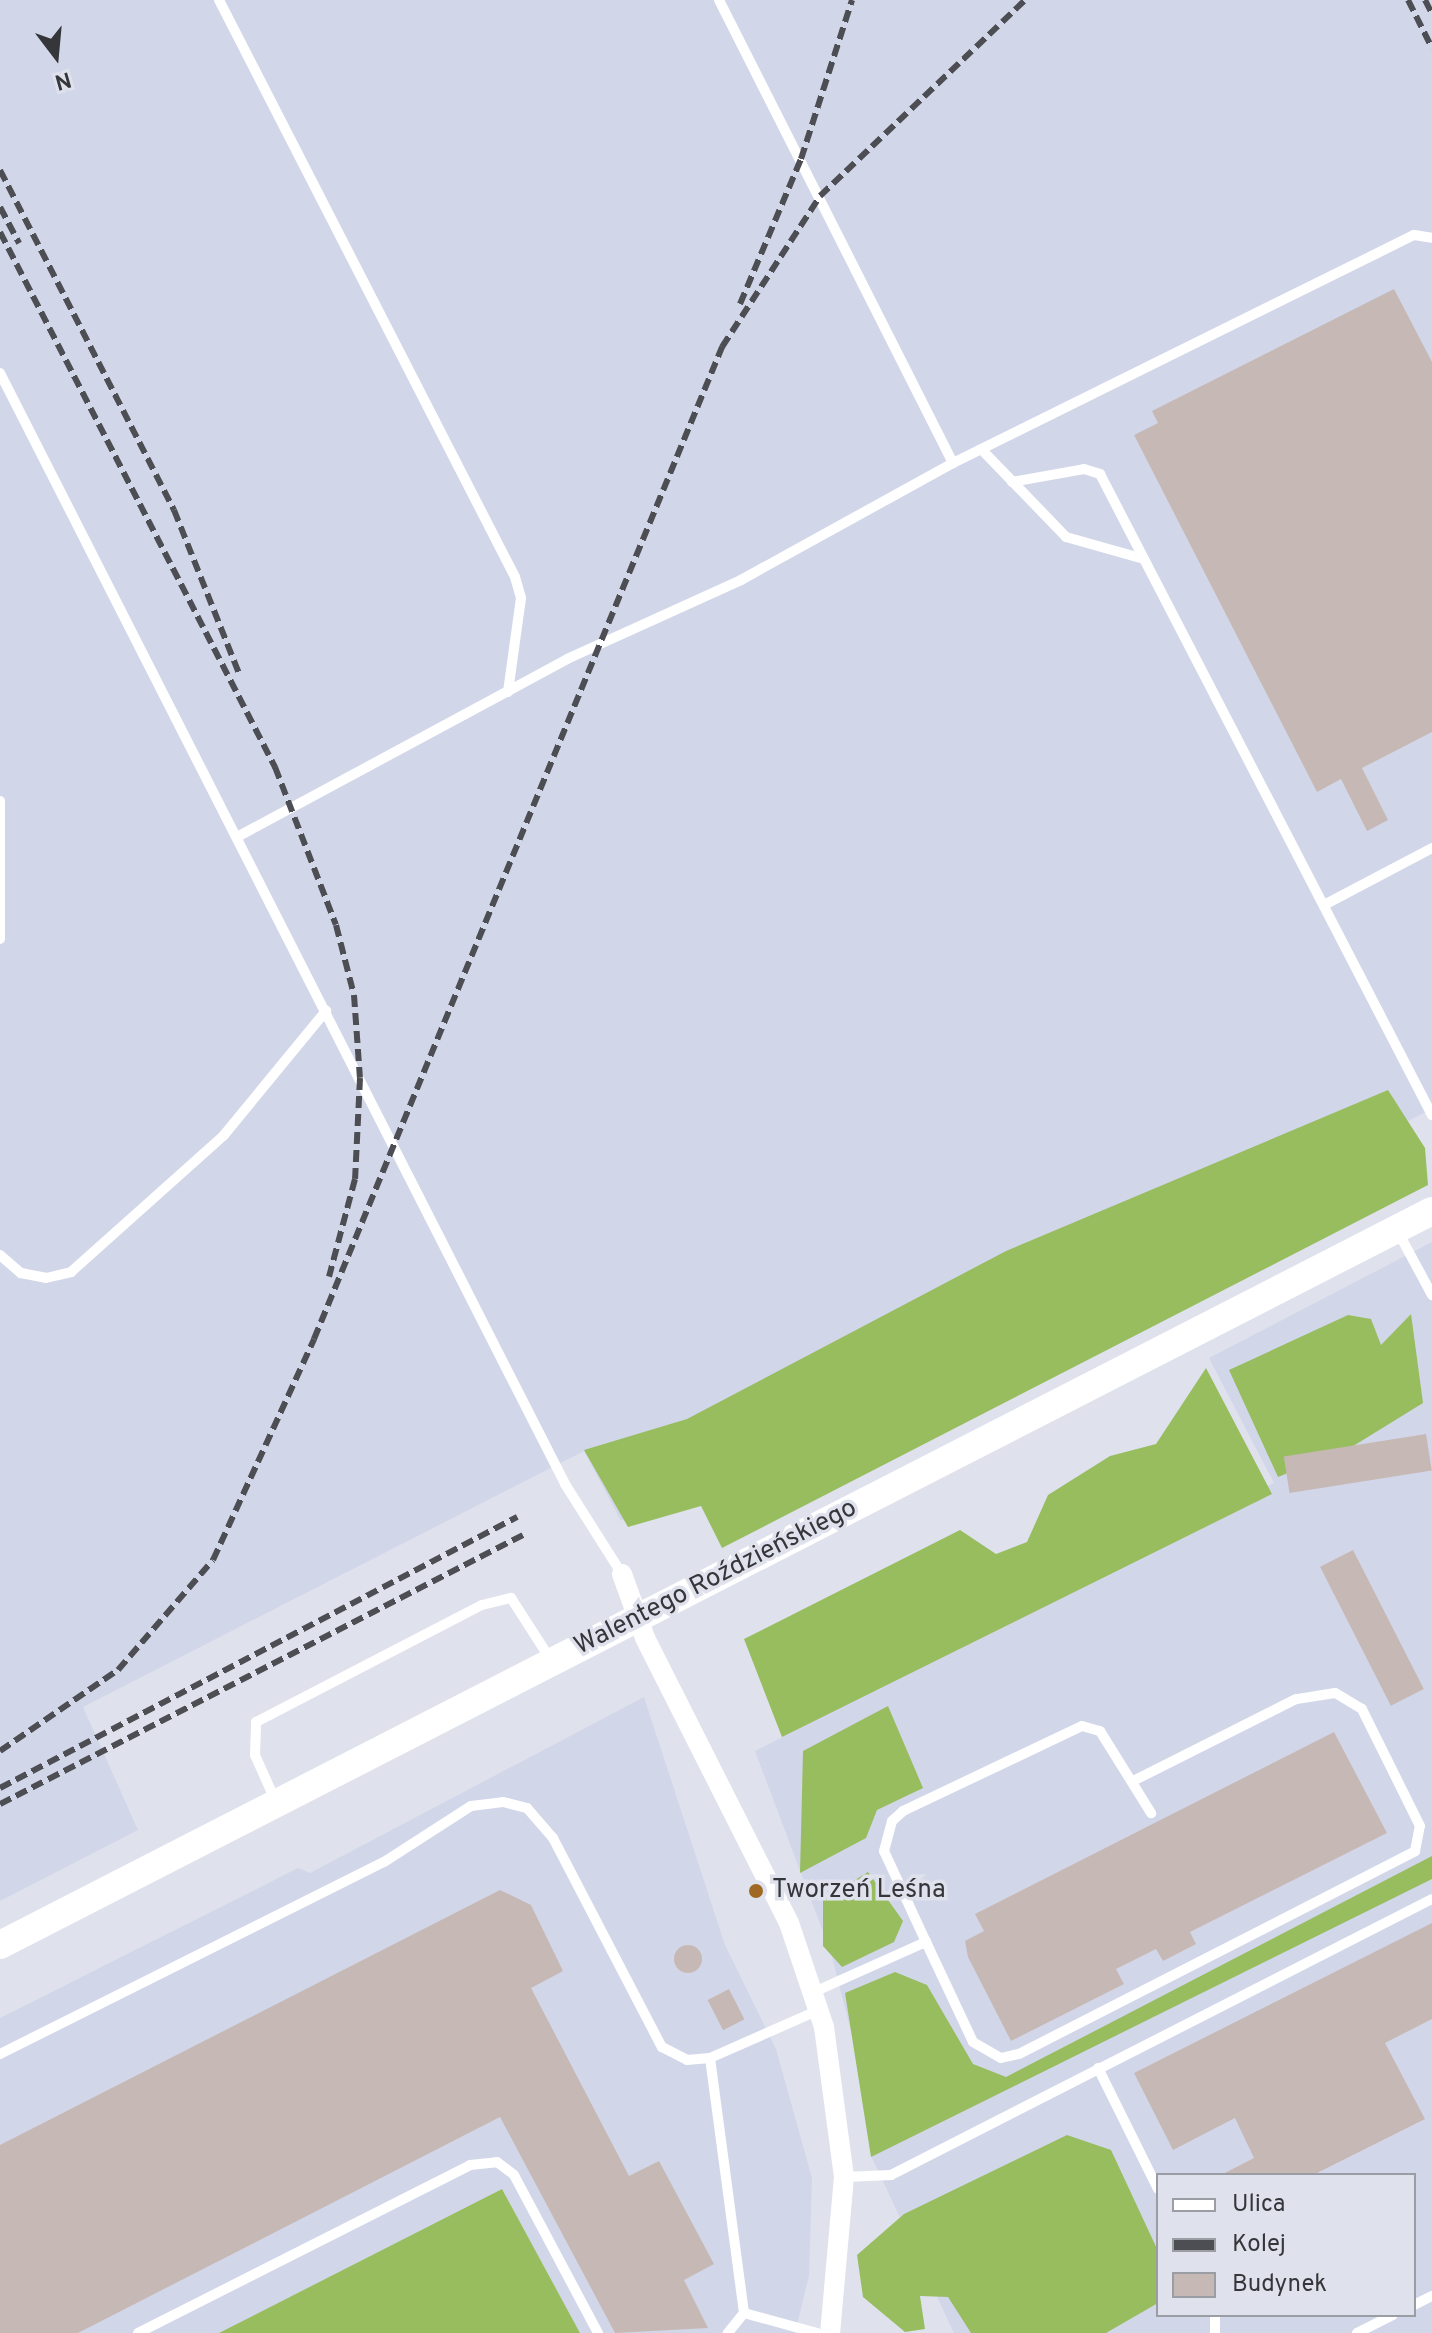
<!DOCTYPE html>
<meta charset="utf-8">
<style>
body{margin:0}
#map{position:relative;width:1432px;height:2333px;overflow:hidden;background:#dfe2ed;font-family:Overpass,sans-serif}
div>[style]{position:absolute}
.built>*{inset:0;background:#d2d6e9}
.forest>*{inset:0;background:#97bd5f}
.building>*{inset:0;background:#c6b9b5;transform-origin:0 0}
.round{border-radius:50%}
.lane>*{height:10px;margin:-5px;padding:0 5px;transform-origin:5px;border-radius:5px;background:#fff}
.street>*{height:20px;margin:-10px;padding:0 10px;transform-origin:10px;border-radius:10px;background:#fff}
.secondary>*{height:28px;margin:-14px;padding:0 14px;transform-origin:14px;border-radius:14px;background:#fff}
.rail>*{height:6px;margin-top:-3px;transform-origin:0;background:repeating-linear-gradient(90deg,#4d4e53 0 12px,transparent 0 18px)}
.dots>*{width:22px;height:22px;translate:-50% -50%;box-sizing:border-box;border:4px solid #dfe2ed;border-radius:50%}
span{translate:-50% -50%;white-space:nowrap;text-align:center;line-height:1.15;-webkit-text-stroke:7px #dfe2ed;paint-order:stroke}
.street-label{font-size:26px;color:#35363a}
.poi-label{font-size:26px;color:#35363a}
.left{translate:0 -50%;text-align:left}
.legend{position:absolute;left:1156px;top:2173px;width:260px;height:144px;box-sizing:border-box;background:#dfe2ed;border:2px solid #9b9da5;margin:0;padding:10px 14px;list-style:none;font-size:24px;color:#35363a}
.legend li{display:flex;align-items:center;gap:16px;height:40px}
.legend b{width:40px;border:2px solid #9b9da5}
.north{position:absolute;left:16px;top:16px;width:80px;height:80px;-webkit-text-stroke:6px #dfe2ed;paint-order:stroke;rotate:164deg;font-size:22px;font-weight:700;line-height:32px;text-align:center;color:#35363a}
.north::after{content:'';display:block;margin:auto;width:28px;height:36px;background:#35363a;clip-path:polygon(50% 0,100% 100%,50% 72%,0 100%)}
</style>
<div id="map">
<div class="built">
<i style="clip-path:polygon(0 0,1432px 0,1432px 1109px,621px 1521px,584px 1451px,83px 1707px,138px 1830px,0 1901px)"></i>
<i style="clip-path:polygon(evenodd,1432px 1242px,1432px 2333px,954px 2333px,872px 2158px,869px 2102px,831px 1953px,755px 1751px,1274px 1483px,1209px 1358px,1432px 1242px,1158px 2175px,1414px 2175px,1414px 2315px,1158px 2315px,1158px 2175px)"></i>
<i style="clip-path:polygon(644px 1697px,725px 1945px,776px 2049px,812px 2178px,809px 2276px,795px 2333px,580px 2333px,502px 2189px,219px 2333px,0 2333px,0 2018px,298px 1868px,310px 1873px)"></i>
</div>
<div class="forest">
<i style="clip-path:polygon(1388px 1090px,1425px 1148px,1428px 1185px,722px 1548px,701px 1506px,628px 1527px,584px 1450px,687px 1419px,1006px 1251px)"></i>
<i style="clip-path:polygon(1411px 1314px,1423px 1403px,1350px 1448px,1278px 1477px,1229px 1370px,1348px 1315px,1371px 1319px,1381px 1345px)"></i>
<i style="clip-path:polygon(1206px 1368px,1272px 1494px,782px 1737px,744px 1639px,960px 1530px,996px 1554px,1027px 1542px,1048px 1495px,1110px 1456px,1156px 1444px)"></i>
<i style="clip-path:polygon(888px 1706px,923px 1788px,877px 1810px,866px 1838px,800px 1873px,803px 1751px)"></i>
<i style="clip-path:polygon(1432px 1856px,1432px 1879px,871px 2157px,845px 1993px,895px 1972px,927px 1985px,973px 2064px,1006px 2077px)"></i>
<i style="clip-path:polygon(868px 1872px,903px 1921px,894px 1942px,842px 1967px,823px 1946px,823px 1900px)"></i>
<i style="clip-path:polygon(1067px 2135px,1111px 2150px,1158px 2251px,1158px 2303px,1106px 2333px,971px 2333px,948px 2297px,920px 2296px,925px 2329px,905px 2332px,863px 2297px,857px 2255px,904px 2214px)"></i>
<i style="clip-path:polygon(502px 2189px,580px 2333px,219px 2333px)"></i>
</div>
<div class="building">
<i style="clip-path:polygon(1394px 289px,1432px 362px,1432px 732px,1362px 768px,1388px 820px,1367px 831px,1341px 779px,1317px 792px,1134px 435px,1158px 423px,1152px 411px)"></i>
<i style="left:1426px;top:1434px;width:37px;height:144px;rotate:81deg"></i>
<i style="left:1353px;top:1550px;width:156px;height:37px;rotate:63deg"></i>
<i style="clip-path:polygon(1334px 1732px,1387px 1833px,1190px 1932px,1196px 1944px,1163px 1961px,1156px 1949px,1116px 1969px,1124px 1984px,1011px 2041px,968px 1957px,965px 1941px,984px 1931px,975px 1914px)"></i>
<i style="clip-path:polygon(500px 1890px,531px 1905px,563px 1971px,531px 1988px,629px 2176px,659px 2161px,714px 2264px,684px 2280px,708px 2328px,615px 2333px,500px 2117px,78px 2333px,0 2333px,0 2145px)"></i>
<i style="clip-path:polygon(1432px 1923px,1432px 2019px,1385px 2043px,1425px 2119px,1313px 2175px,1221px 2175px,1254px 2158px,1235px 2118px,1173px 2150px,1134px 2073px)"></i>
<i class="round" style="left:674px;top:1945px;width:28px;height:28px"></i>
<i style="left:729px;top:1989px;width:34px;height:24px;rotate:63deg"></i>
</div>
<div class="lane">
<i style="left:219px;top:0;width:648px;rotate:62.84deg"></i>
<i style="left:515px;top:577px;width:22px;rotate:74deg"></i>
<i style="left:521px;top:598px;width:95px;rotate:97.9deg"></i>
<i style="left:719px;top:0;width:519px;rotate:63.19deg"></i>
<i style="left:0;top:373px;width:1246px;rotate:63.04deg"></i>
<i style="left:565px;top:1484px;width:107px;rotate:57.7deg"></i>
<i style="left:984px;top:452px;width:118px;rotate:46deg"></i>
<i style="left:1066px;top:537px;width:81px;rotate:15.8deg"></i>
<i style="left:1012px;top:482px;width:73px;rotate:-10.2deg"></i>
<i style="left:1084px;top:469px;width:17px;rotate:17deg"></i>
<i style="left:1100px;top:474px;width:722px;rotate:62.62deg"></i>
<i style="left:0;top:801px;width:138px;rotate:90deg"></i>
<i style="left:237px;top:837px;width:375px;rotate:-28.3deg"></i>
<i style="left:567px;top:659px;width:191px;rotate:-24.4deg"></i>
<i style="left:741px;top:580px;width:242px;rotate:-28.9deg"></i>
<i style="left:953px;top:463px;width:514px;rotate:-26.32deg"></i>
<i style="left:1414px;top:235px;width:18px;rotate:9deg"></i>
<i style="left:1324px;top:905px;width:122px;rotate:-27.8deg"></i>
<i style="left:1397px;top:1230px;width:74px;rotate:61.7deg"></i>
<i style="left:0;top:1255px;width:28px;rotate:41deg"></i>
<i style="left:21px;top:1273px;width:25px;rotate:11deg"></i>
<i style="left:46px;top:1278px;width:26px;rotate:-13deg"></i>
<i style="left:71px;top:1272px;width:205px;rotate:-41.8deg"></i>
<i style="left:224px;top:1135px;width:161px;rotate:-50.6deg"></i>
<i style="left:276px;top:1802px;width:51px;rotate:-114.1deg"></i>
<i style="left:255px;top:1755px;width:33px;rotate:-88deg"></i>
<i style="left:256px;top:1722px;width:254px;rotate:-27.4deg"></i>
<i style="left:482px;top:1605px;width:30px;rotate:-14deg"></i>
<i style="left:511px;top:1598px;width:74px;rotate:57.2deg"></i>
<i style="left:926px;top:1942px;width:100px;rotate:-114.8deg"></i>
<i style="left:884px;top:1851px;width:31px;rotate:-75deg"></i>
<i style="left:892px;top:1821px;width:15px;rotate:-42deg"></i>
<i style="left:903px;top:1811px;width:198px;rotate:-25.4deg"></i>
<i style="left:1082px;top:1726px;width:19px;rotate:16deg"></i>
<i style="left:1100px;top:1731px;width:97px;rotate:58.1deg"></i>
<i style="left:814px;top:1992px;width:123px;rotate:-24.1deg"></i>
<i style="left:926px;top:1942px;width:110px;rotate:64.8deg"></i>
<i style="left:973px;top:2042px;width:32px;rotate:30deg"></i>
<i style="left:1001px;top:2058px;width:18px;rotate:-13deg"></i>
<i style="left:1019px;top:2054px;width:445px;rotate:-27.1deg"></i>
<i style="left:1415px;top:1851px;width:25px;rotate:-79deg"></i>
<i style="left:1420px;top:1826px;width:131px;rotate:-116.4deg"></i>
<i style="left:1362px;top:1709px;width:31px;rotate:-149deg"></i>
<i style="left:1335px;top:1693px;width:39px;rotate:171deg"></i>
<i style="left:1296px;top:1699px;width:180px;rotate:153.3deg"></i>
<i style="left:0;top:2054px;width:429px;rotate:-26.6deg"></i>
<i style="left:384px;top:1862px;width:103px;rotate:-32.8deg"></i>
<i style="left:471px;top:1806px;width:32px;rotate:-7deg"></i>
<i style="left:503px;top:1802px;width:25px;rotate:14deg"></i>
<i style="left:527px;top:1808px;width:40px;rotate:49deg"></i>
<i style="left:553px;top:1838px;width:236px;rotate:62.5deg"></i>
<i style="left:662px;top:2047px;width:28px;rotate:27deg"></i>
<i style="left:687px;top:2060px;width:23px;rotate:-5deg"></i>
<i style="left:710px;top:2058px;width:119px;rotate:-23.8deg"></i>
<i style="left:710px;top:2058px;width:257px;rotate:82.4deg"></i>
<i style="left:744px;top:2313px;width:26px;rotate:129deg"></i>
<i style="left:1098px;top:2068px;width:135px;rotate:63.6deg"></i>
<i style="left:844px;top:2177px;width:47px;rotate:-2.4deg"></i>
<i style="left:891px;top:2175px;width:607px;rotate:-27.03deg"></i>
<i style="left:1414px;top:2305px;width:20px;rotate:-27deg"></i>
<i style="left:744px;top:2313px;width:76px;rotate:15.3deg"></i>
<i style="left:1215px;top:2315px;width:18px;rotate:90deg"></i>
<i style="left:138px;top:2333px;width:372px;rotate:-26.8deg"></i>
<i style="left:470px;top:2165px;width:27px;rotate:-6deg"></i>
<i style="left:497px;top:2162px;width:21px;rotate:37deg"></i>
<i style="left:514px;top:2175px;width:179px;rotate:62deg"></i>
<i style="left:1357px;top:2333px;width:40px;rotate:-26.6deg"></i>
</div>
<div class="street">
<i style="left:622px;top:1574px;width:68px;rotate:70.2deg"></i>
<i style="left:645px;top:1638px;width:319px;rotate:63.2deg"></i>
<i style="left:789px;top:1923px;width:110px;rotate:71.4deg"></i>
<i style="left:824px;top:2027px;width:151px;rotate:82.4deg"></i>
<i style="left:844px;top:2177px;width:157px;rotate:95.1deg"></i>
</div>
<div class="secondary">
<i style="left:0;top:1945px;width:1609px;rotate:-27.14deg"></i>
</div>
<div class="rail">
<i style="left:1408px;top:0;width:54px;rotate:63.4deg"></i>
<i style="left:1425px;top:0;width:16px;rotate:63deg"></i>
<i style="left:0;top:170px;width:382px;rotate:62.9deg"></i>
<i style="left:174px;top:510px;width:179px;rotate:68.3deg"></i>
<i style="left:0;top:207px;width:41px;rotate:62.2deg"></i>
<i style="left:0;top:232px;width:602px;rotate:62.8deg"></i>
<i style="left:275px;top:767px;width:169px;rotate:68.9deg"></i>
<i style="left:336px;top:925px;width:72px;rotate:75.6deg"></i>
<i style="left:354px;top:995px;width:83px;rotate:85.9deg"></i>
<i style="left:360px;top:1078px;width:101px;rotate:92.8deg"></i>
<i style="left:355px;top:1179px;width:101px;rotate:104.9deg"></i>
<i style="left:740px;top:304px;width:157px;rotate:-67.2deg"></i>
<i style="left:801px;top:159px;width:167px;rotate:-72.2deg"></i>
<i style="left:0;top:1751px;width:143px;rotate:-34.5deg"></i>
<i style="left:118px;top:1670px;width:145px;rotate:-49.2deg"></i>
<i style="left:213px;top:1560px;width:243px;rotate:-65.4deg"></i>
<i style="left:314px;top:1339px;width:1073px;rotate:-67.64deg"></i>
<i style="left:722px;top:347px;width:180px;rotate:-57deg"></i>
<i style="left:820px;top:196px;width:284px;rotate:-43.7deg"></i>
<i style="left:0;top:1788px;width:584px;rotate:-27.66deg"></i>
<i style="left:0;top:1804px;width:588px;rotate:-27.22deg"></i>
</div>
<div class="dots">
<i style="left:756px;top:1891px;background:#9f6923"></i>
</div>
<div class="street-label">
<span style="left:716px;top:1578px;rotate:-27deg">Walentego Roździeńskiego</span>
</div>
<div class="poi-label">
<span class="left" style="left:772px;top:1891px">Tworzeń Leśna</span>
</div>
<ul class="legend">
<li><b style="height:10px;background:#fff"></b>Ulica</li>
<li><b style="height:10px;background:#4d4e53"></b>Kolej</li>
<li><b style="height:22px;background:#c6b9b5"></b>Budynek</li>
</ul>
<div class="north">N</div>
</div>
